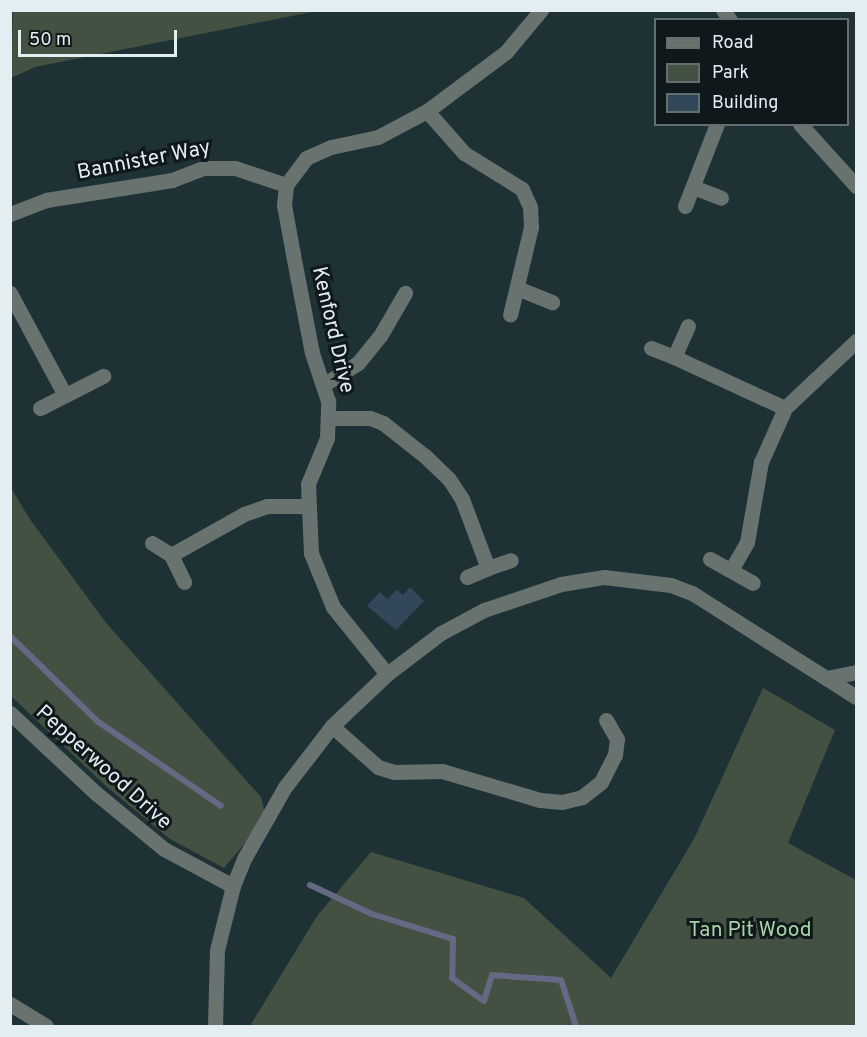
<!DOCTYPE html>
<style>
body{margin:0}
#map{position:relative;width:867px;height:1037px;overflow:hidden;background:#1e3236;font-family:Overpass,sans-serif}
div>[style]{position:absolute}
.green>*{inset:0;background:#435142}
.stream>*{height:6px;margin:-3px;padding:0 3px;transform-origin:3px;border-radius:3px;background:#666983}
.building>*{inset:0;background:#32485a}
.minor>*{height:15px;margin:-7.5px;padding:0 7.5px;transform-origin:7.5px;border-radius:7.5px;background:#68726f}
.tertiary>*{height:15px;margin:-7.5px;padding:0 7.5px;transform-origin:7.5px;border-radius:7.5px;background:#68726f}
span{translate:-50% -50%;white-space:nowrap;text-align:center;line-height:1.15;-webkit-text-stroke:6px #0f181a;paint-order:stroke}
.street-label{font-size:21px;color:#e2eef1}
.park-label{font-size:21px;color:#a9d1a6}
.frame{position:absolute;inset:0;border:12px solid #e2eef1;pointer-events:none}
.legend{position:absolute;left:654px;top:18px;width:195px;height:108px;box-sizing:border-box;background:#0f181a;border:2px solid #636e70;margin:0;padding:8px 10px;list-style:none;font-size:18px;color:#e2eef1}
.legend li{display:flex;align-items:center;gap:12px;height:30px}
.legend b{width:30px;border:2px solid #636e70}
.scale{position:absolute;left:18px;top:30px;width:159px;height:27px;box-sizing:border-box;border:3px solid #e2eef1;border-top:0;padding-left:8px;font-size:18px;line-height:21px;white-space:nowrap;color:#e2eef1;-webkit-text-stroke:4px #0f181a;paint-order:stroke}
</style>
<div id="map">
<div class="green">
<i style="clip-path:polygon(13px 11px,13px 10px,317px 11px,35px 67px,11px 78px)"></i>
<i style="clip-path:polygon(10px 486px,29px 518px,107px 624px,261px 797px,266px 818px,224px 868px,170px 839px,107px 787px,11px 696px)"></i>
<i style="clip-path:polygon(763px 688px,835px 730px,788px 843px,856px 880px,856px 1026px,250px 1026px,317px 916px,371px 852px,524px 898px,611px 978px,694px 839px)"></i>
</div>
<div class="stream">
<i style="left:10px;top:636px;width:122px;rotate:44.3deg"></i>
<i style="left:97px;top:721px;width:150px;rotate:34.4deg"></i>
<i style="left:310px;top:885px;width:68px;rotate:25.1deg"></i>
<i style="left:372px;top:914px;width:85px;rotate:17.2deg"></i>
<i style="left:453px;top:939px;width:39px;rotate:91deg"></i>
<i style="left:452px;top:978px;width:39px;rotate:36deg"></i>
<i style="left:484px;top:1001px;width:27px;rotate:-73deg"></i>
<i style="left:492px;top:975px;width:69px;rotate:4.1deg"></i>
<i style="left:561px;top:980px;width:48px;rotate:71.9deg"></i>
</div>
<div class="building">
<i style="clip-path:polygon(410px 587px,424px 601px,396px 630px,367px 606px,380px 592px,387px 599px,397px 590px,403px 595px)"></i>
</div>
<div class="minor">
<i style="left:723px;top:10px;width:12px;rotate:55deg"></i>
<i style="left:427px;top:111px;width:56px;rotate:48.6deg"></i>
<i style="left:464px;top:153px;width:68px;rotate:31.8deg"></i>
<i style="left:522px;top:189px;width:20px;rotate:66deg"></i>
<i style="left:530px;top:207px;width:20px;rotate:87deg"></i>
<i style="left:531px;top:227px;width:90px;rotate:103.4deg"></i>
<i style="left:800px;top:124px;width:84px;rotate:47.9deg"></i>
<i style="left:693px;top:187px;width:30px;rotate:21deg"></i>
<i style="left:685px;top:206px;width:88px;rotate:-68.7deg"></i>
<i style="left:10px;top:214px;width:39px;rotate:-21deg"></i>
<i style="left:46px;top:200px;width:128px;rotate:-9deg"></i>
<i style="left:172px;top:180px;width:34px;rotate:-21deg"></i>
<i style="left:204px;top:168px;width:31px"></i>
<i style="left:235px;top:168px;width:54px;rotate:18.4deg"></i>
<i style="left:517px;top:288px;width:38px;rotate:22deg"></i>
<i style="left:10px;top:293px;width:116px;rotate:61.7deg"></i>
<i style="left:688px;top:326px;width:34px;rotate:114deg"></i>
<i style="left:674px;top:357px;width:122px;rotate:24.7deg"></i>
<i style="left:651px;top:348px;width:25px;rotate:21deg"></i>
<i style="left:323px;top:385px;width:41px;rotate:-32.2deg"></i>
<i style="left:358px;top:363px;width:35px;rotate:-51deg"></i>
<i style="left:380px;top:336px;width:50px;rotate:-59.8deg"></i>
<i style="left:40px;top:408px;width:71px;rotate:-26.9deg"></i>
<i style="left:328px;top:418px;width:42px"></i>
<i style="left:370px;top:418px;width:14px;rotate:21deg"></i>
<i style="left:383px;top:423px;width:53px;rotate:38.2deg"></i>
<i style="left:425px;top:456px;width:33px;rotate:44deg"></i>
<i style="left:449px;top:479px;width:24px;rotate:57deg"></i>
<i style="left:462px;top:499px;width:74px;rotate:69.4deg"></i>
<i style="left:488px;top:568px;width:24px;rotate:-19deg"></i>
<i style="left:152px;top:543px;width:22px;rotate:32deg"></i>
<i style="left:171px;top:555px;width:30px;rotate:64deg"></i>
<i style="left:171px;top:555px;width:84px;rotate:-29.3deg"></i>
<i style="left:244px;top:514px;width:24px;rotate:-19deg"></i>
<i style="left:267px;top:506px;width:39px"></i>
<i style="left:710px;top:559px;width:49px;rotate:29.2deg"></i>
<i style="left:731px;top:570px;width:32px;rotate:-60deg"></i>
<i style="left:747px;top:542px;width:81px;rotate:-80.1deg"></i>
<i style="left:761px;top:462px;width:59px;rotate:-66deg"></i>
<i style="left:785px;top:408px;width:98px;rotate:-43.3deg"></i>
<i style="left:467px;top:577px;width:23px;rotate:-23deg"></i>
<i style="left:387px;top:674px;width:86px;rotate:-128.9deg"></i>
<i style="left:333px;top:607px;width:58px;rotate:-112.2deg"></i>
<i style="left:311px;top:553px;width:69px;rotate:-92.5deg"></i>
<i style="left:308px;top:484px;width:50px;rotate:-67.6deg"></i>
<i style="left:327px;top:438px;width:37px;rotate:-88deg"></i>
<i style="left:328px;top:401px;width:51px;rotate:-108.4deg"></i>
<i style="left:312px;top:353px;width:101px;rotate:-100.9deg"></i>
<i style="left:293px;top:254px;width:50px;rotate:-100.4deg"></i>
<i style="left:284px;top:205px;width:20px;rotate:-84deg"></i>
<i style="left:286px;top:185px;width:34px;rotate:-53deg"></i>
<i style="left:306px;top:158px;width:27px;rotate:-24deg"></i>
<i style="left:331px;top:147px;width:48px;rotate:-12deg"></i>
<i style="left:378px;top:137px;width:55px;rotate:-28deg"></i>
<i style="left:427px;top:111px;width:99px;rotate:-36.8deg"></i>
<i style="left:506px;top:52px;width:55px;rotate:-50.2deg"></i>
<i style="left:10px;top:713px;width:119px;rotate:43deg"></i>
<i style="left:97px;top:794px;width:87px;rotate:39.4deg"></i>
<i style="left:164px;top:849px;width:78px;rotate:28.2deg"></i>
<i style="left:332px;top:726px;width:62px;rotate:41.7deg"></i>
<i style="left:378px;top:767px;width:17px;rotate:17deg"></i>
<i style="left:394px;top:772px;width:48px;rotate:-1.2deg"></i>
<i style="left:442px;top:771px;width:102px;rotate:16.5deg"></i>
<i style="left:540px;top:800px;width:22px;rotate:5deg"></i>
<i style="left:562px;top:802px;width:21px;rotate:-14deg"></i>
<i style="left:582px;top:797px;width:24px;rotate:-38deg"></i>
<i style="left:601px;top:782px;width:30px;rotate:-63deg"></i>
<i style="left:615px;top:755px;width:16px;rotate:-83deg"></i>
<i style="left:617px;top:739px;width:22px;rotate:-120deg"></i>
<i style="left:10px;top:1004px;width:42px;rotate:31.4deg"></i>
</div>
<div class="tertiary">
<i style="left:826px;top:678px;width:31px;rotate:-11deg"></i>
<i style="left:215px;top:1026px;width:76px;rotate:-88.5deg"></i>
<i style="left:217px;top:950px;width:66px;rotate:-76deg"></i>
<i style="left:233px;top:886px;width:31px;rotate:-68deg"></i>
<i style="left:245px;top:857px;width:81px;rotate:-60.3deg"></i>
<i style="left:285px;top:787px;width:77px;rotate:-52.4deg"></i>
<i style="left:332px;top:726px;width:76px;rotate:-43.4deg"></i>
<i style="left:387px;top:674px;width:68px;rotate:-37.2deg"></i>
<i style="left:441px;top:633px;width:49px;rotate:-28.1deg"></i>
<i style="left:484px;top:610px;width:81px;rotate:-18.7deg"></i>
<i style="left:561px;top:584px;width:44px;rotate:-9.2deg"></i>
<i style="left:604px;top:577px;width:67px;rotate:6.8deg"></i>
<i style="left:671px;top:585px;width:22px;rotate:21deg"></i>
<i style="left:692px;top:593px;width:194px;rotate:32.4deg"></i>
</div>
<div class="street-label">
<span style="left:144px;top:161px;rotate:-11deg">Bannister Way</span>
<span style="left:332px;top:330px;rotate:77deg">Kenford Drive</span>
<span style="left:103px;top:768px;rotate:42deg">Pepperwood Drive</span>
</div>
<div class="park-label">
<span style="left:750px;top:931px">Tan Pit Wood</span>
</div>
<div class="frame"></div>
<ul class="legend">
<li><b style="height:8px;background:#68726f"></b>Road</li>
<li><b style="height:16px;background:#435142"></b>Park</li>
<li><b style="height:16px;background:#32485a"></b>Building</li>
</ul>
<div class="scale">50 m</div>
</div>
